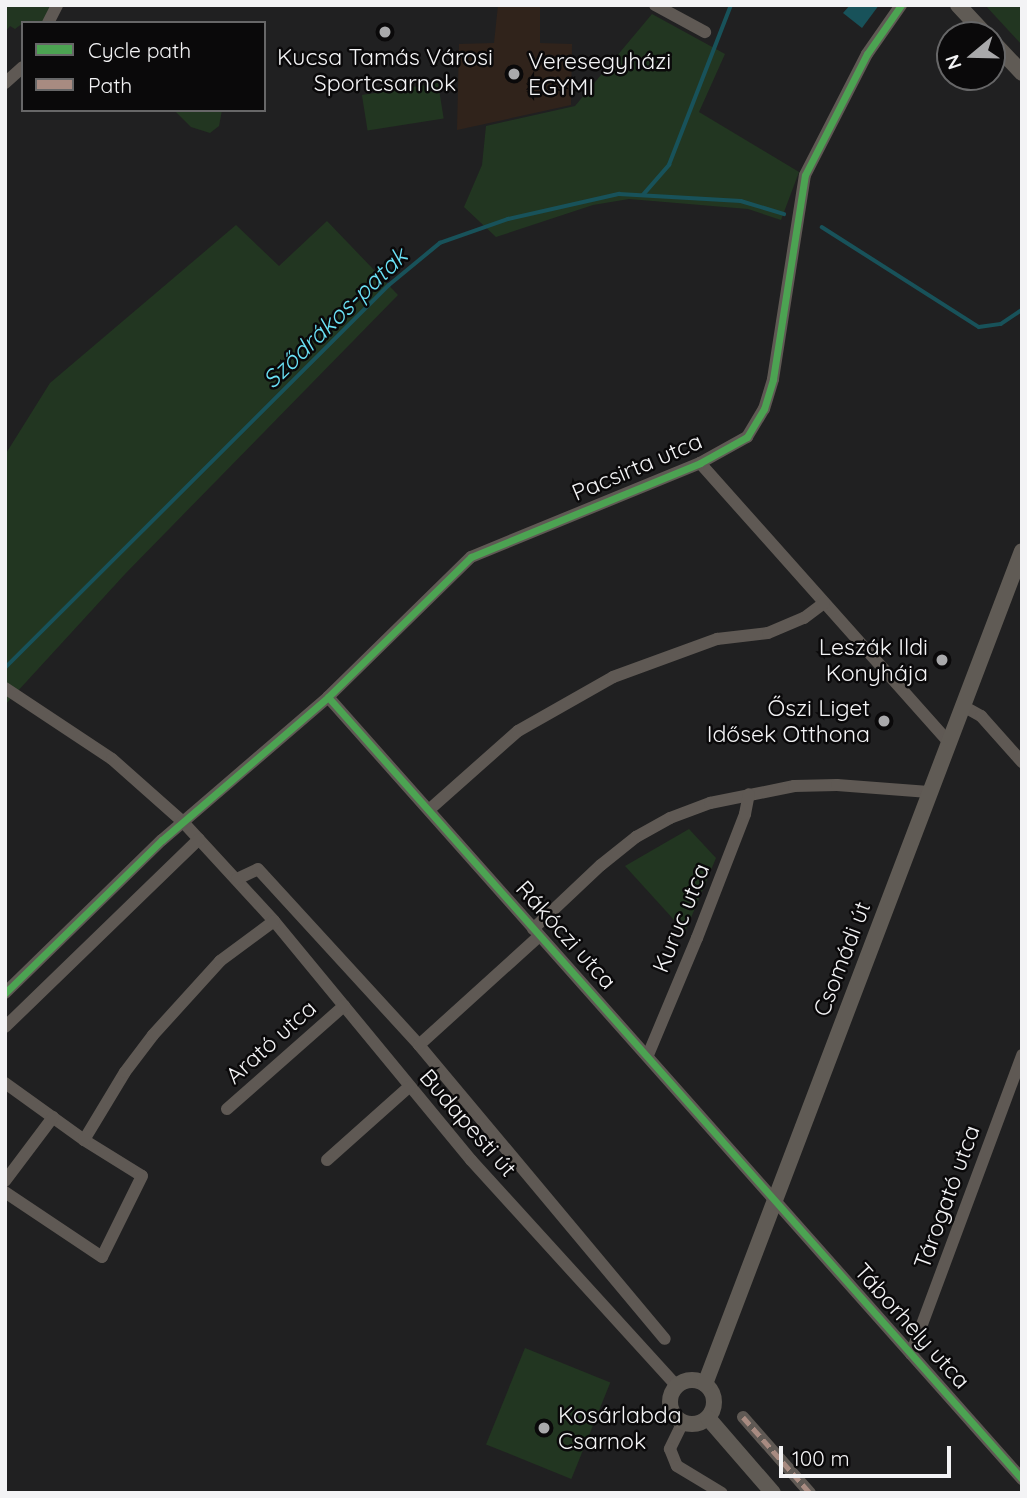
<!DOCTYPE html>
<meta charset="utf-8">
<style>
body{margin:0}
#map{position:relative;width:1027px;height:1498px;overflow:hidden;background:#202021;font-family:Quicksand,sans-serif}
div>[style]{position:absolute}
.education>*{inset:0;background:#30231b}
.green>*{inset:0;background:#223621;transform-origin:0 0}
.water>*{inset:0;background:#18525a}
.stream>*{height:3.5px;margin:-1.75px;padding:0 1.75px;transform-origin:1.75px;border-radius:1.75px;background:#18525a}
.minor>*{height:12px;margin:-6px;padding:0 6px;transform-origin:6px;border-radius:6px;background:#5f5954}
.major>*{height:16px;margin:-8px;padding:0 8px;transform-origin:8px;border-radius:8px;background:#605b55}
.major>.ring{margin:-8px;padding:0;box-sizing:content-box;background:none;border:16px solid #605b55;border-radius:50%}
.quiet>*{height:5px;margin-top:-2.5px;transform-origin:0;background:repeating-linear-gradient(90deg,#a88b81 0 10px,transparent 0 15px)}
.cycleway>*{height:7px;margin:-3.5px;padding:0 3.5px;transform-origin:3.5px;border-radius:3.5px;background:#4ca352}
.dots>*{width:19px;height:19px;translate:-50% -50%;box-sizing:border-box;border:4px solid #0a090a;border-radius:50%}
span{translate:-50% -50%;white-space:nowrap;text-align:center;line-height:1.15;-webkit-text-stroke:5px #0a090a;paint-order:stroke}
.poi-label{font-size:23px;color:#f3f3f5}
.left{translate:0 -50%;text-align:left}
.right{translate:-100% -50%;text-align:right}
.street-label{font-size:23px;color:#f3f3f5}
.water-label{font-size:24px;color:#6be2f6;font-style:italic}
.frame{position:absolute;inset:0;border:7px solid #f3f3f5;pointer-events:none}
.legend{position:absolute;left:21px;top:21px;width:245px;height:91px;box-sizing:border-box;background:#0a090a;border:2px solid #676768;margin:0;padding:9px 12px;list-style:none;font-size:21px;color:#f3f3f5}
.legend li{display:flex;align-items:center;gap:14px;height:35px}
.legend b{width:35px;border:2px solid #676768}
.north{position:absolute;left:936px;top:21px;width:70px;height:70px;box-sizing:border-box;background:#0a090a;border:2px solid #676768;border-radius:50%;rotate:251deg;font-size:19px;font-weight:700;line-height:28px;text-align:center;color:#f3f3f5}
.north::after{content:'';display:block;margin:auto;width:24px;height:32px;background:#a9a9ab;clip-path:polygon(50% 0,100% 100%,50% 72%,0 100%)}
.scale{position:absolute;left:779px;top:1446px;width:172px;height:32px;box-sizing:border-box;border:4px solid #f3f3f5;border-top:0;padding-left:9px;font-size:21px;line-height:24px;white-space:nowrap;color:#f3f3f5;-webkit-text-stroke:5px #0a090a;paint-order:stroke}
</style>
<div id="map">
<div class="education">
<i style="clip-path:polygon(498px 5px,540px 5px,540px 43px,572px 44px,571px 105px,457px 130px,459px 44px,494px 43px)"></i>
</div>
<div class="green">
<i style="clip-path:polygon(5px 5px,53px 5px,44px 23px,23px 23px,15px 29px,10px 26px,5px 32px)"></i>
<i style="clip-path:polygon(985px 5px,1022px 5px,1022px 45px)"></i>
<i style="clip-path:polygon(652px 14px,725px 54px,699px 112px,799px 172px,781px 220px,748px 209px,629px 199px,593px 205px,496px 237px,464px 207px,482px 165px,486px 126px,575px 106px)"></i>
<i style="left:438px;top:83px;width:36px;height:77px;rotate:81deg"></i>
<i style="clip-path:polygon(222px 110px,219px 126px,210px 133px,191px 127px,175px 111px)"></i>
<i style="clip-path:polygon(327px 221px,398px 295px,126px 573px,5px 705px,5px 455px,50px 383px,236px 225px,279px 266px)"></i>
<i style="clip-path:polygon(689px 829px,716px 858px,685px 932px,625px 866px)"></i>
<i style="left:525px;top:1348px;width:92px;height:104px;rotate:22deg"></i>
</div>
<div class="water">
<i style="clip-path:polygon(850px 5px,879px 5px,862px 28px,843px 13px)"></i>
</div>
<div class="stream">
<i style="left:643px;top:195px;width:40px;rotate:-49deg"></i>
<i style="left:669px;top:165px;width:172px;rotate:-68.8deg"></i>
<i style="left:822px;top:227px;width:186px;rotate:32.5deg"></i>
<i style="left:979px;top:327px;width:22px;rotate:-8deg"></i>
<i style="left:1001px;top:324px;width:25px;rotate:-34deg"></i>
<i style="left:5px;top:668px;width:542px;rotate:-44.93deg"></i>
<i style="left:389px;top:285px;width:66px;rotate:-39.5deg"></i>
<i style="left:440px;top:243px;width:72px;rotate:-19.4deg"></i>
<i style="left:508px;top:219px;width:114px;rotate:-12.7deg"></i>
<i style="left:619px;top:194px;width:122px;rotate:3.3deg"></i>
<i style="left:741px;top:201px;width:45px;rotate:16.8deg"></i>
</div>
<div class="minor">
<i style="left:655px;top:5px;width:57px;rotate:28.4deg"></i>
<i style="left:48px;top:23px;width:20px;rotate:-63deg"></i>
<i style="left:5px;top:83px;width:24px;rotate:-42deg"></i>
<i style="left:700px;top:463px;width:373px;rotate:48.3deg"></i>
<i style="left:5px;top:688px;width:128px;rotate:33.6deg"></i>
<i style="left:112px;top:759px;width:95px;rotate:41.6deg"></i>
<i style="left:183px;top:822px;width:134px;rotate:47.4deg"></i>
<i style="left:274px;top:921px;width:310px;rotate:50.5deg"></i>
<i style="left:471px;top:1160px;width:306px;rotate:47.7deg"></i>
<i style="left:328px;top:697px;width:1046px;rotate:48.41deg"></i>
<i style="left:963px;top:706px;width:21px;rotate:29deg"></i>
<i style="left:981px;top:716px;width:62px;rotate:48.3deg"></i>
<i style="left:430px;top:809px;width:118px;rotate:-41.6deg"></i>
<i style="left:518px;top:731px;width:109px;rotate:-29.6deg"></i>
<i style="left:613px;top:677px;width:111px;rotate:-20.1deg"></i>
<i style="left:717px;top:639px;width:51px;rotate:-6.7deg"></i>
<i style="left:768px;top:633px;width:39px;rotate:-23deg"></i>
<i style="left:804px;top:618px;width:25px;rotate:-37deg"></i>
<i style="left:237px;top:879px;width:23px;rotate:-25deg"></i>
<i style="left:258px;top:869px;width:239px;rotate:47.5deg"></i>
<i style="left:419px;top:1045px;width:383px;rotate:50.1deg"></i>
<i style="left:533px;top:929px;width:93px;rotate:-43.3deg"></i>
<i style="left:601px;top:865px;width:45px;rotate:-38.7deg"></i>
<i style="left:636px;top:837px;width:39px;rotate:-29deg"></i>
<i style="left:670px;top:818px;width:43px;rotate:-20.6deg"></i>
<i style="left:710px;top:803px;width:86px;rotate:-11.4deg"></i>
<i style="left:794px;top:786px;width:43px;rotate:-1.3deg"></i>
<i style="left:837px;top:785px;width:92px;rotate:4.4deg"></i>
<i style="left:5px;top:993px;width:219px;rotate:-44.3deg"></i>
<i style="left:162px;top:840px;width:219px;rotate:-40.7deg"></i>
<i style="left:328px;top:697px;width:200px;rotate:-44.4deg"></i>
<i style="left:471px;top:557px;width:248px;rotate:-22.3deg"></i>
<i style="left:700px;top:463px;width:54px;rotate:-29deg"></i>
<i style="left:747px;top:437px;width:33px;rotate:-59deg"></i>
<i style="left:764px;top:409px;width:31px;rotate:-73deg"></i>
<i style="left:773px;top:379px;width:206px;rotate:-81.1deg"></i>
<i style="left:805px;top:175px;width:136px;rotate:-62.9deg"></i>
<i style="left:867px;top:54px;width:60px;rotate:-55.2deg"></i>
<i style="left:5px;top:1027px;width:270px;rotate:-44.1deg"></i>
<i style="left:419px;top:1045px;width:162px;rotate:-42.2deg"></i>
<i style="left:648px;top:1055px;width:127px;rotate:-67.3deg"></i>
<i style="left:697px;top:938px;width:133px;rotate:-68.8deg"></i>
<i style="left:745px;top:814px;width:20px;rotate:-79deg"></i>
<i style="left:5px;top:1083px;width:97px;rotate:35.8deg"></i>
<i style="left:84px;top:1140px;width:68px;rotate:31.8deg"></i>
<i style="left:142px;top:1176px;width:90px;rotate:116.3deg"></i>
<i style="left:102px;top:1257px;width:117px;rotate:-146.2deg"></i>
<i style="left:227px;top:1109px;width:156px;rotate:-41.4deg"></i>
<i style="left:84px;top:1140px;width:79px;rotate:-58.9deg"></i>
<i style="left:125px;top:1072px;width:46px;rotate:-52.9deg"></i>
<i style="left:153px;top:1035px;width:100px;rotate:-47.8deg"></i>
<i style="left:220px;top:961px;width:67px;rotate:-36.5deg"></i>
<i style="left:327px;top:1160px;width:110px;rotate:-41.7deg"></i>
<i style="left:5px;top:1181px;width:80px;rotate:-53.1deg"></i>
<i style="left:911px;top:1354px;width:319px;rotate:-69.6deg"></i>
<i style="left:743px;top:1417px;width:101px;rotate:48.6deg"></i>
<i style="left:683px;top:1422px;width:30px;rotate:116deg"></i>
<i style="left:670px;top:1449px;width:18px;rotate:68deg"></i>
<i style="left:677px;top:1466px;width:52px;rotate:31deg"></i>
</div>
<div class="major">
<i style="left:958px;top:5px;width:41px;rotate:47deg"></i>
<i style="left:992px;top:41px;width:44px;rotate:46.8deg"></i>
<i class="ring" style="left:670px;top:1380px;width:28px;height:28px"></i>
<i style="left:705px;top:1384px;width:891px;rotate:-69.17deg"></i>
<i style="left:708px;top:1418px;width:99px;rotate:49.1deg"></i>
</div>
<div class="quiet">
<i style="left:743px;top:1417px;width:101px;rotate:48.6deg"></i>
</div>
<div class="cycleway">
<i style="left:328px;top:697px;width:1046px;rotate:48.41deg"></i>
<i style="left:5px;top:993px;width:219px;rotate:-44.3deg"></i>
<i style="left:162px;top:840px;width:219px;rotate:-40.7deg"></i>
<i style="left:328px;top:697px;width:200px;rotate:-44.4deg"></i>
<i style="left:471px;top:557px;width:248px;rotate:-22.3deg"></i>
<i style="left:700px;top:463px;width:54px;rotate:-29deg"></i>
<i style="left:747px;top:437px;width:33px;rotate:-59deg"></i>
<i style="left:764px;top:409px;width:31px;rotate:-73deg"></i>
<i style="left:773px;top:379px;width:206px;rotate:-81.1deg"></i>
<i style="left:805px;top:175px;width:136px;rotate:-62.9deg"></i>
<i style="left:867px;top:54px;width:60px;rotate:-55.2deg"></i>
</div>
<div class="dots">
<i style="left:385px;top:32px;background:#a9a9ab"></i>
<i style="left:514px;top:74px;background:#a9a9ab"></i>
<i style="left:942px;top:660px;background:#a9a9ab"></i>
<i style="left:884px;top:721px;background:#a9a9ab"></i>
<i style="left:544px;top:1428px;background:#a9a9ab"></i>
</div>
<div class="poi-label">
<span style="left:385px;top:70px">Kucsa Tamás Városi<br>Sportcsarnok</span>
<span class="left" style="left:528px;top:74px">Veresegyházi<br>EGYMI</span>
<span class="right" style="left:928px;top:660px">Leszák Ildi<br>Konyhája</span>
<span class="right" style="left:870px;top:721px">Őszi Liget<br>Idősek Otthona</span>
<span class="left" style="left:558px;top:1428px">Kosárlabda<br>Csarnok</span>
</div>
<div class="street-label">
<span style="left:637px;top:467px;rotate:-23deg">Pacsirta utca</span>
<span style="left:681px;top:918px;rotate:-68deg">Kuruc utca</span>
<span style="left:566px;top:935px;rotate:48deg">Rákóczi utca</span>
<span style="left:842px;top:959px;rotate:-69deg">Csomádi út</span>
<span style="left:271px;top:1042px;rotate:-42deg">Arató utca</span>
<span style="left:468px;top:1123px;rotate:49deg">Budapesti út</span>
<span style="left:947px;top:1197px;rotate:-70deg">Tárogató utca</span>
<span style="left:912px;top:1326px;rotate:48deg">Táborhely utca</span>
</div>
<div class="water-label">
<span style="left:335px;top:318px;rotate:-44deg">Sződrákos-patak</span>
</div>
<div class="frame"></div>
<ul class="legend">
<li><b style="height:9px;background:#4ca352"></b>Cycle path</li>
<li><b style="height:9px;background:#a88b81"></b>Path</li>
</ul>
<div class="north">N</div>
<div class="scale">100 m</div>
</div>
